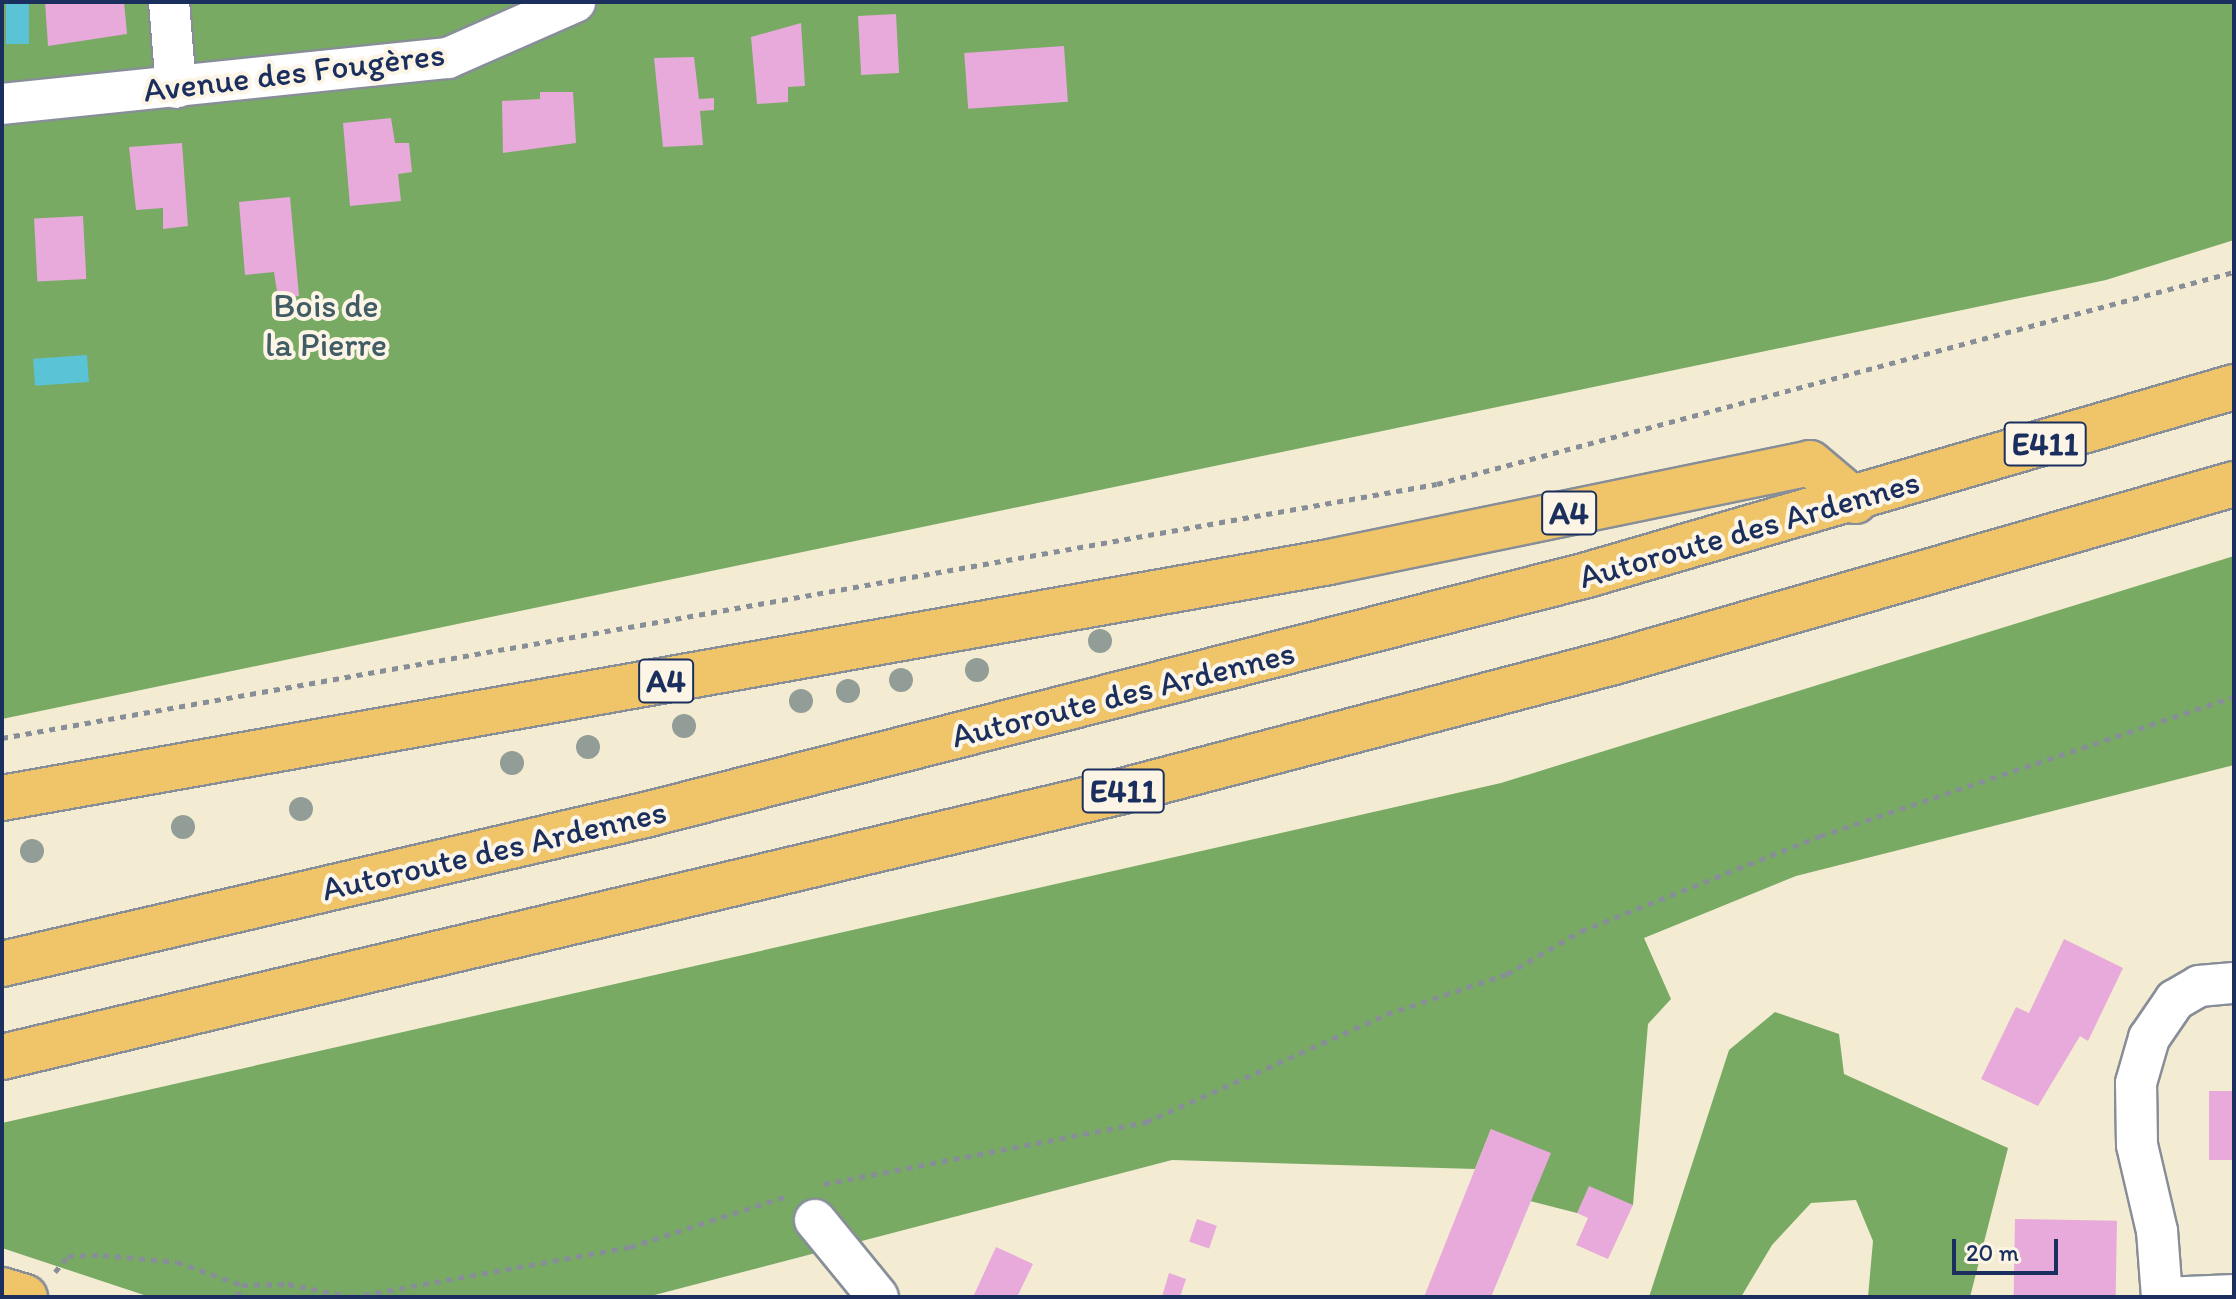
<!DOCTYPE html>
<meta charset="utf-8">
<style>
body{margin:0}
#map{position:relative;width:2236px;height:1299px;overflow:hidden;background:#f3ecd3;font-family:Itim,sans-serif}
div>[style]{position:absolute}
.forest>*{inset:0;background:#78aa64}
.water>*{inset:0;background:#5ac4d6;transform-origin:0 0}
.building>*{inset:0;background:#e7aada;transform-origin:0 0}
.path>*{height:5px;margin-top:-2.5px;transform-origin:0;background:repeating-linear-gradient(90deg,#878e98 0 6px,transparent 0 12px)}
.roads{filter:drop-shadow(2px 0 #878e98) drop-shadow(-2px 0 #878e98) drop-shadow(0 2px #878e98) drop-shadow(0 -2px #878e98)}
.lane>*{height:20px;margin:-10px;padding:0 10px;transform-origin:10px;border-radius:10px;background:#fff}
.street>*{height:40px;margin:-20px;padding:0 20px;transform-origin:20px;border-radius:20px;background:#fff}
.primary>*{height:44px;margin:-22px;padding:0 22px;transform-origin:22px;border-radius:22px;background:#f0c469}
.highway>*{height:44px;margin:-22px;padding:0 22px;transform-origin:22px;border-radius:22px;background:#f0c469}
.trees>*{width:24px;height:24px;margin:-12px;border-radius:50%;background:#919d96}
span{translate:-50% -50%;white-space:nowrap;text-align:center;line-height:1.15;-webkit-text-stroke:8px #fcf5e5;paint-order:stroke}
.shield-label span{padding:2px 6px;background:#fcf5e5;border:2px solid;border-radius:6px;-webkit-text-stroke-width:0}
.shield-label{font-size:32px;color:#1b2f5e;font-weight:700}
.street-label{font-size:34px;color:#1b2f5e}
.park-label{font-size:34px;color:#405c64}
.frame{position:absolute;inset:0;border:4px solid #1b2f5e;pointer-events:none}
.scale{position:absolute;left:1952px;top:1239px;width:106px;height:36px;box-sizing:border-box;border:4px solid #1b2f5e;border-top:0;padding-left:10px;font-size:24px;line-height:28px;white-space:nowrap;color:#1b2f5e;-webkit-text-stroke:6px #fcf5e5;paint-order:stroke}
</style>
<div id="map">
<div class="forest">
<i style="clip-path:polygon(2px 2px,2234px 2px,2234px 240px,2106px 280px,2px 719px)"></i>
<i style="clip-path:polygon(2234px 556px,2234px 765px,1796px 876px,1644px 938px,1671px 999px,1648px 1024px,1633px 1205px,1577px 1213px,1530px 1201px,1491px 1129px,1475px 1169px,1172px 1160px,647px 1297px,150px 1297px,2px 1248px,2px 1123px,1501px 783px)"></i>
<i style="clip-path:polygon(1775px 1012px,1839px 1034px,1844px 1074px,2008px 1148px,1970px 1297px,1868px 1297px,1873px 1241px,1856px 1200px,1811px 1203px,1772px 1245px,1741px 1297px,1649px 1297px,1729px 1050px)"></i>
</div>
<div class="water">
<i style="left:6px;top:2px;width:23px;height:42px"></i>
<i style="left:87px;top:355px;width:27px;height:54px;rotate:86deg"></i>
</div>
<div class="building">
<i style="clip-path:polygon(45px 2px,124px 2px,127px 34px,48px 46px)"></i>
<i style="left:896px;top:14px;width:59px;height:38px;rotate:87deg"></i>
<i style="clip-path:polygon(801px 23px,805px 86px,788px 87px,788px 102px,757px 104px,751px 37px)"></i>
<i style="left:1064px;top:46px;width:56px;height:100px;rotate:86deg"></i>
<i style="clip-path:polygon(694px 57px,699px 99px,714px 98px,714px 110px,700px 111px,703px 145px,663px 147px,654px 58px)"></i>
<i style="clip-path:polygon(540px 92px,573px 92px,576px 143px,503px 153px,502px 101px,540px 99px)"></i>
<i style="clip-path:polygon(391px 118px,395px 143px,409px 143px,412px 172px,398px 174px,401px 201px,350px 206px,343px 123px)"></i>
<i style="clip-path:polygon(182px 143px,188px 226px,163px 229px,163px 208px,136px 210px,129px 147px)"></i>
<i style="clip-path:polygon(290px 197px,299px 296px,278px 298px,274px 272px,245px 275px,239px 202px)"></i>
<i style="left:83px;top:216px;width:63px;height:49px;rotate:87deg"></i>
<i style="clip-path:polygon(2064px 939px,2123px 968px,2088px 1041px,2080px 1036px,2038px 1106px,1981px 1079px,2016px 1007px,2029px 1013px)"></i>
<i style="left:2209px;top:1091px;width:25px;height:69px"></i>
<i style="clip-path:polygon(1491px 1129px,1551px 1153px,1491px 1297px,1424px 1297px)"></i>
<i style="clip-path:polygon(1589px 1186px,1633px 1205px,1608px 1259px,1576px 1245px,1588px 1218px,1577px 1213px)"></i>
<i style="left:1197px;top:1219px;width:21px;height:24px;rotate:19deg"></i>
<i style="left:2015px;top:1219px;width:102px;height:78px;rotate:1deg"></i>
<i style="clip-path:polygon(996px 1247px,1033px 1264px,1017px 1297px,973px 1297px)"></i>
<i style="clip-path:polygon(1169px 1273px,1186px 1279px,1180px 1297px,1162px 1297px)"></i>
</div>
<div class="path">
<i style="left:2px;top:738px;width:1457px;rotate:-10.04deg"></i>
<i style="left:1437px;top:484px;width:825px;rotate:-14.9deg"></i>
<i style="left:824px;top:1184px;width:328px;rotate:-10.9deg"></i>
<i style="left:1146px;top:1122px;width:264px;rotate:-24.1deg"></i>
<i style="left:1387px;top:1014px;width:126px;rotate:-18.4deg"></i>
<i style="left:1507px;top:974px;width:86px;rotate:-30.2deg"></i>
<i style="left:1581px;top:931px;width:257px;rotate:-21.7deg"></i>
<i style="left:1820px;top:836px;width:437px;rotate:-18.6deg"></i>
<i style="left:55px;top:1272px;width:21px;rotate:-51deg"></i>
<i style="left:68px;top:1256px;width:35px;rotate:-2deg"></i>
<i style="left:103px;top:1255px;width:74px;rotate:5.4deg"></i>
<i style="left:177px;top:1262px;width:69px;rotate:19.5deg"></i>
<i style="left:242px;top:1285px;width:46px;rotate:-1.2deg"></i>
<i style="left:288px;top:1284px;width:65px;rotate:11.5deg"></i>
<i style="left:352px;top:1297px;width:282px;rotate:-10.2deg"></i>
<i style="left:630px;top:1247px;width:165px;rotate:-18deg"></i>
<i style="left:237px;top:1297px;width:13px;rotate:-67deg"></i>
</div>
<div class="roads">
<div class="lane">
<i style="left:2162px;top:1288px;width:72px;rotate:-2.4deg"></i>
</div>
<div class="street">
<i style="left:169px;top:2px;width:86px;rotate:85.3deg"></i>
<i style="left:2px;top:104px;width:448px;rotate:-5.9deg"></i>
<i style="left:448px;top:58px;width:139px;rotate:-23.8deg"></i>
<i style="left:815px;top:1220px;width:99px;rotate:50.7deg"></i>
<i style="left:2162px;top:1297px;width:66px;rotate:-94.3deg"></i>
<i style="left:2157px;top:1231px;width:88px;rotate:-103.1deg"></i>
<i style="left:2137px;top:1145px;width:62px;rotate:-90.9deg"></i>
<i style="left:2136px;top:1083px;width:47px;rotate:-73.9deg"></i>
<i style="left:2149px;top:1038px;width:46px;rotate:-55.6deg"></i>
<i style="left:2175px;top:1000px;width:28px;rotate:-30deg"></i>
<i style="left:2199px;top:986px;width:35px;rotate:-5deg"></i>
</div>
<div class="primary">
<i style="left:2px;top:1290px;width:24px;rotate:17deg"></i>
</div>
<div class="highway">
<i style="left:2px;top:798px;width:1348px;rotate:-10.08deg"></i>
<i style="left:1329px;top:562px;width:491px;rotate:-11.6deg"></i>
<i style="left:1810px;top:463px;width:59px;rotate:40.2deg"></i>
<i style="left:2px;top:964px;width:660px;rotate:-13.05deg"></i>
<i style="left:645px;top:815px;width:972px;rotate:-14.29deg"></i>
<i style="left:1587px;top:575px;width:674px;rotate:-16.2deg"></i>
<i style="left:2px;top:1057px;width:1148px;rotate:-13.35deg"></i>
<i style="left:1119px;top:792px;width:512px;rotate:-14.72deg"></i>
<i style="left:1614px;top:662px;width:645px;rotate:-16.02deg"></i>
</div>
</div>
<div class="trees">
<i style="left:1100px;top:641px"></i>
<i style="left:977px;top:670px"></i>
<i style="left:901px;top:680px"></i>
<i style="left:848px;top:691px"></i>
<i style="left:801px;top:701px"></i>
<i style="left:684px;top:726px"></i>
<i style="left:588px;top:747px"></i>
<i style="left:512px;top:763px"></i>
<i style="left:301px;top:809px"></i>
<i style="left:183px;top:827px"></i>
<i style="left:32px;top:851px"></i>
</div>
<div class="shield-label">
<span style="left:2045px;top:444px">E411</span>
<span style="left:1569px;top:513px">A4</span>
<span style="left:666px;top:681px">A4</span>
<span style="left:1123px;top:791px">E411</span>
</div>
<div class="street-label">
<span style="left:294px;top:72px;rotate:-7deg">Avenue des Fougères</span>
<span style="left:1749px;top:529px;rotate:-16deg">Autoroute des Ardennes</span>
<span style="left:1123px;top:694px;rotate:-14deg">Autoroute des Ardennes</span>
<span style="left:494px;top:850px;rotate:-13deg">Autoroute des Ardennes</span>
</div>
<div class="park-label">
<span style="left:326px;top:325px">Bois de<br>la Pierre</span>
</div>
<div class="frame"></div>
<div class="scale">20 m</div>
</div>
